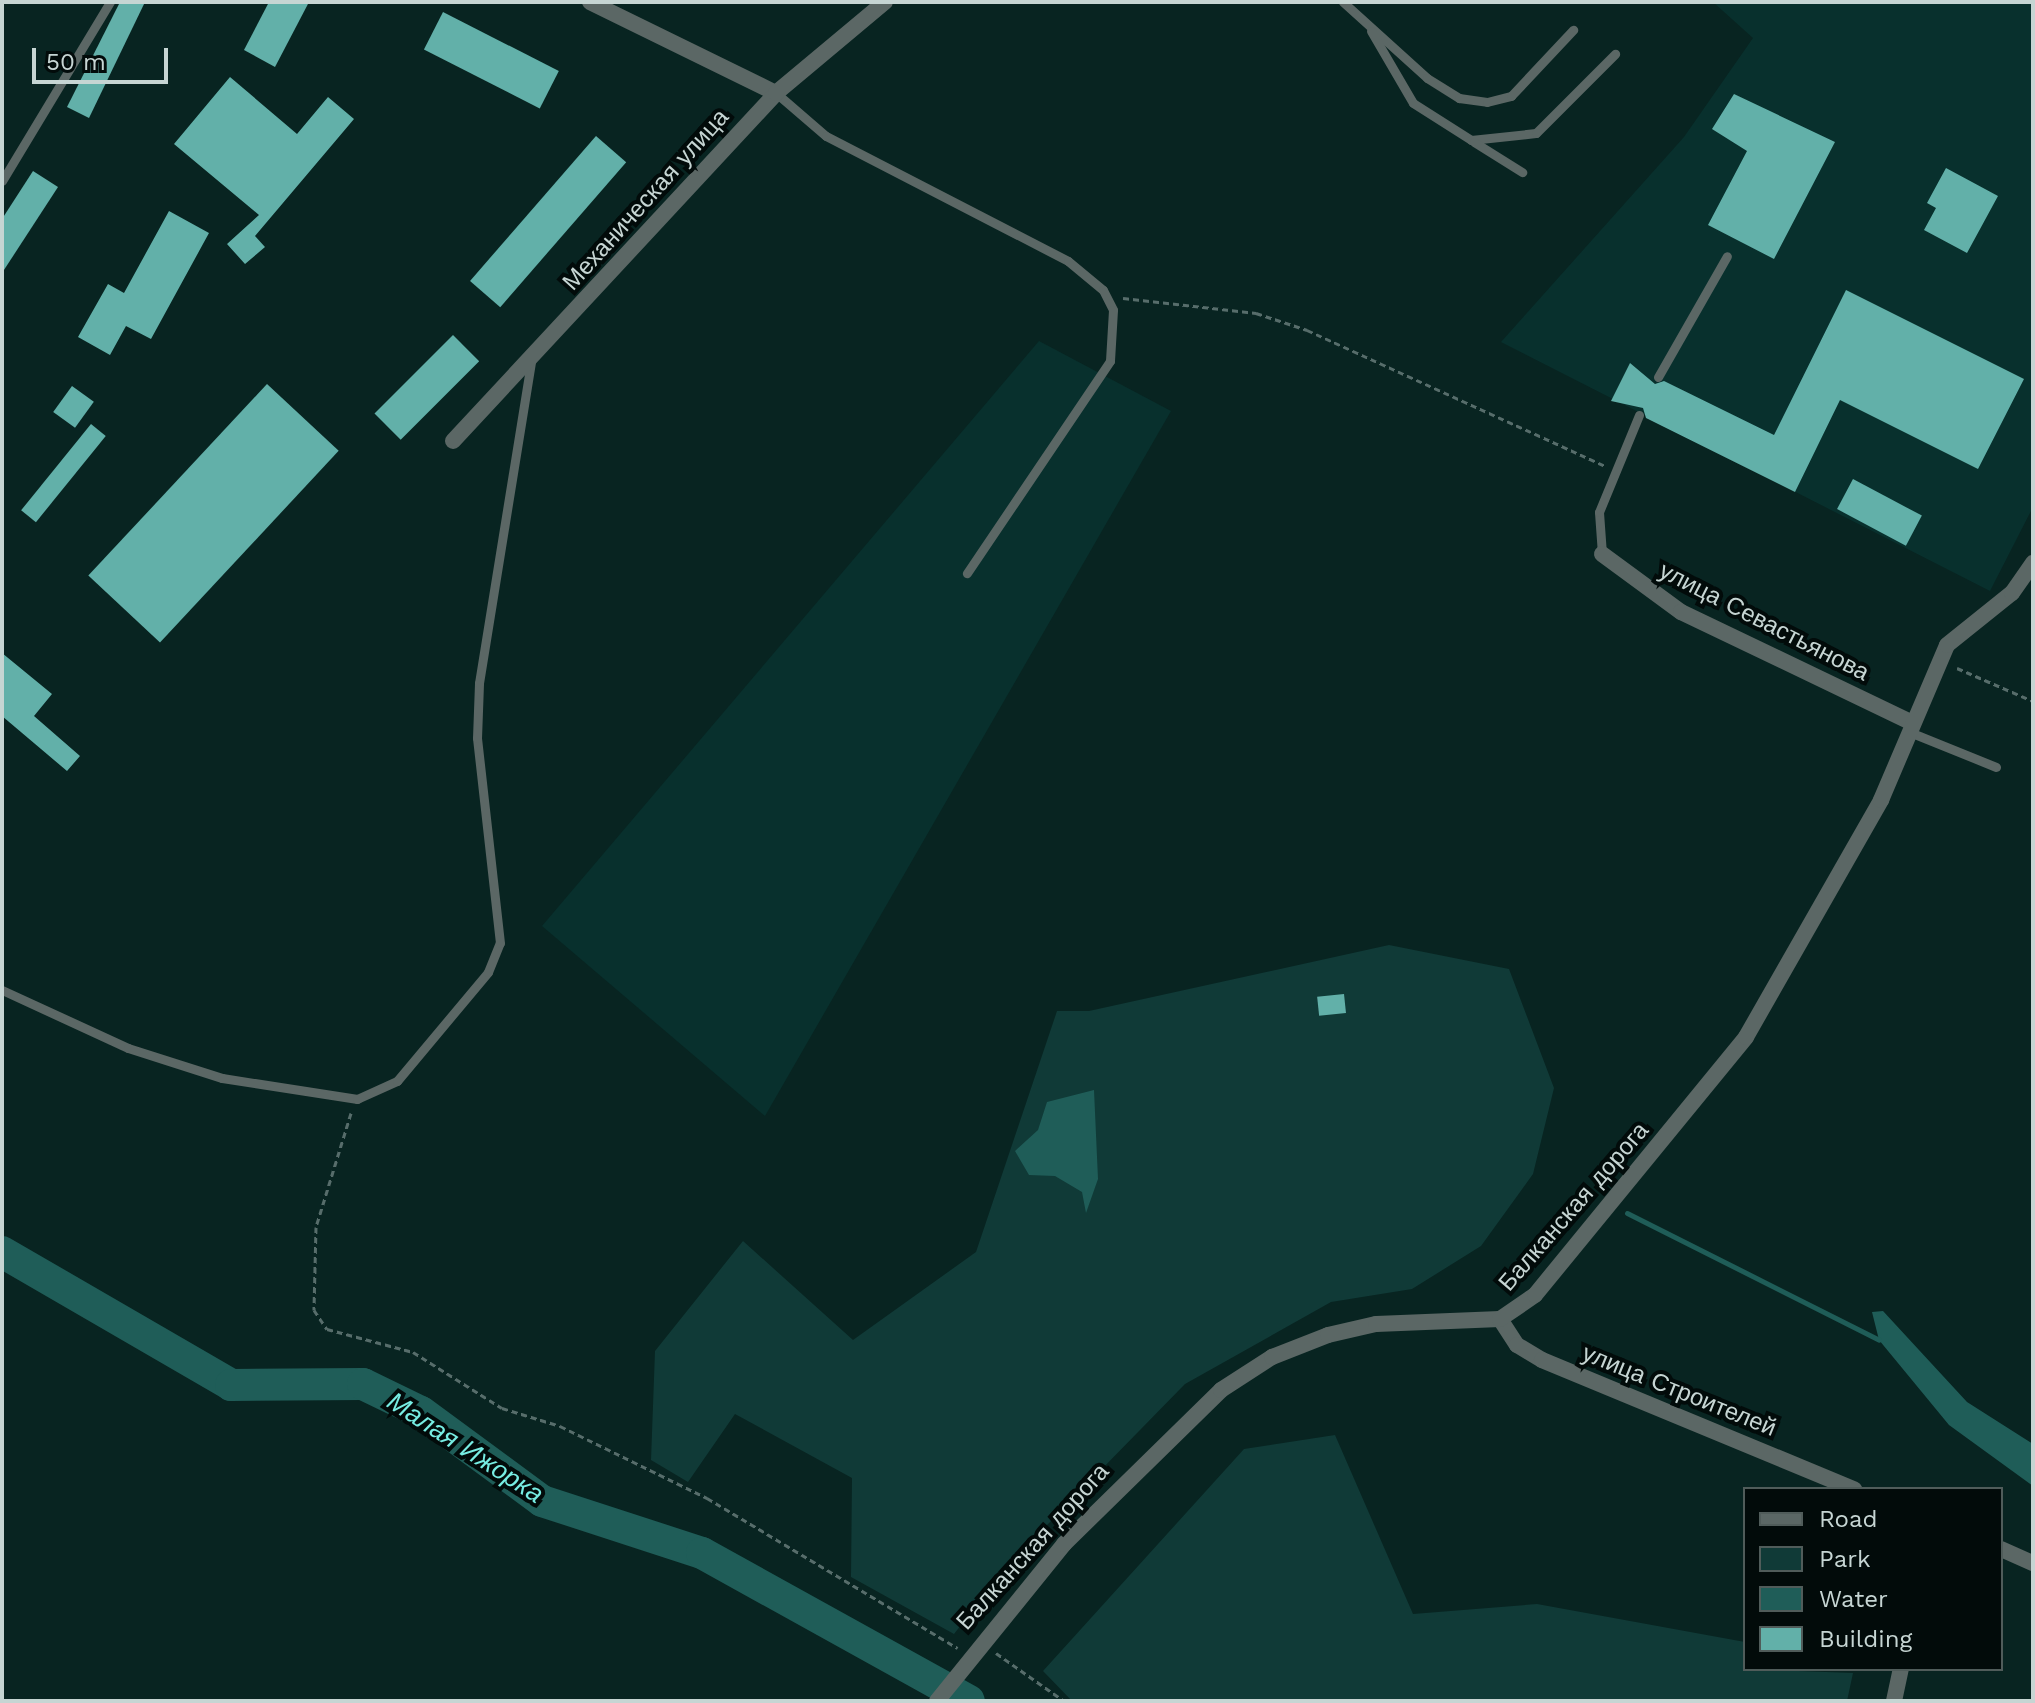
<!DOCTYPE html>
<meta charset="utf-8">
<style>
body{margin:0}
#map{position:relative;width:2035px;height:1703px;overflow:hidden;background:#082421;font-family:"Work Sans",sans-serif}
div>[style]{position:absolute}
.built>*{inset:0;background:#08302d}
.green>*{inset:0;background:#103a37}
.water>*{inset:0;background:#1f5d58}
.stream>*{height:5px;margin:-2.5px;padding:0 2.5px;transform-origin:2.5px;border-radius:2.5px;background:#1f5d58}
.river>*{height:32px;margin:-16px;padding:0 16px;transform-origin:16px;border-radius:16px;background:#1f5d58}
.building>*{inset:0;background:#62b0a9;transform-origin:0 0}
.path>*{height:3px;margin-top:-1.5px;transform-origin:0;background:repeating-linear-gradient(90deg,#576d6b 0 6px,transparent 0 10px)}
.service>*{height:9px;margin:-4.5px;padding:0 4.5px;transform-origin:4.5px;border-radius:4.5px;background:#5b6765}
.minor>*{height:16px;margin:-8px;padding:0 8px;transform-origin:8px;border-radius:8px;background:#5b6765}
.tertiary>*{height:16px;margin:-8px;padding:0 8px;transform-origin:8px;border-radius:8px;background:#5b6765}
span{translate:-50% -50%;white-space:nowrap;text-align:center;line-height:1.15;-webkit-text-stroke:8px #020b0a;paint-order:stroke}
.street-label{font-size:24px;color:#c6d5d3}
.water-label{font-size:26px;color:#77ede3;font-style:italic}
.frame{position:absolute;inset:0;border:4px solid #c6d5d3;pointer-events:none}
.legend{position:absolute;left:1743px;top:1487px;width:260px;height:184px;box-sizing:border-box;background:#020b0a;border:2px solid #505c5a;margin:0;padding:10px 14px;list-style:none;font-size:24px;color:#c6d5d3}
.legend li{display:flex;align-items:center;gap:16px;height:40px}
.legend b{width:40px;border:2px solid #505c5a}
.scale{position:absolute;left:32px;top:48px;width:136px;height:36px;box-sizing:border-box;border:4px solid #c6d5d3;border-top:0;padding-left:10px;font-size:24px;line-height:28px;white-space:nowrap;color:#c6d5d3;-webkit-text-stroke:6px #020b0a;paint-order:stroke}
</style>
<div id="map">
<div class="built">
<i style="clip-path:polygon(1713px 2px,2033px 2px,2033px 507px,1990px 591px,1501px 342px,1684px 137px,1753px 38px)"></i>
<i style="clip-path:polygon(1039px 341px,1171px 411px,765px 1116px,542px 926px)"></i>
</div>
<div class="green">
<i style="clip-path:polygon(1389px 945px,1509px 969px,1554px 1088px,1533px 1174px,1481px 1246px,1412px 1289px,1331px 1302px,1185px 1384px,1009px 1564px,954px 1634px,851px 1577px,852px 1478px,735px 1414px,688px 1482px,651px 1460px,655px 1351px,743px 1241px,853px 1340px,976px 1252px,1057px 1011px,1089px 1011px)"></i>
<i style="clip-path:polygon(1335px 1435px,1413px 1614px,1537px 1604px,1745px 1642px,1745px 1669px,1853px 1673px,1847px 1701px,1072px 1701px,1043px 1671px,1244px 1449px)"></i>
</div>
<div class="water">
<i style="clip-path:polygon(1094px 1090px,1098px 1179px,1086px 1213px,1082px 1192px,1055px 1176px,1029px 1175px,1015px 1151px,1038px 1130px,1047px 1102px)"></i>
<i style="clip-path:polygon(1883px 1311px,1967px 1402px,2033px 1444px,2033px 1486px,1949px 1425px,1879px 1340px,1872px 1312px)"></i>
</div>
<div class="stream">
<i style="left:1627px;top:1213px;width:282px;rotate:26.7deg"></i>
</div>
<div class="river">
<i style="left:2px;top:1252px;width:265px;rotate:30.1deg"></i>
<i style="left:231px;top:1385px;width:132px;rotate:-0.4deg"></i>
<i style="left:363px;top:1384px;width:64px;rotate:25.8deg"></i>
<i style="left:421px;top:1412px;width:150px;rotate:36.3deg"></i>
<i style="left:542px;top:1501px;width:168px;rotate:18deg"></i>
<i style="left:702px;top:1553px;width:305px;rotate:29deg"></i>
</div>
<div class="building">
<i style="clip-path:polygon(120px 2px,145px 2px,89px 118px,67px 107px)"></i>
<i style="clip-path:polygon(269px 2px,309px 2px,275px 67px,244px 50px)"></i>
<i style="left:443px;top:12px;width:130px;height:42px;rotate:27deg"></i>
<i style="clip-path:polygon(230px 77px,297px 134px,328px 97px,354px 119px,255px 236px,265px 247px,245px 264px,227px 244px,259px 215px,174px 144px)"></i>
<i style="clip-path:polygon(1734px 94px,1835px 142px,1774px 259px,1708px 225px,1747px 151px,1712px 129px)"></i>
<i style="left:596px;top:136px;width:40px;height:192px;rotate:41deg"></i>
<i style="clip-path:polygon(1946px 168px,1998px 196px,1967px 253px,1924px 230px,1936px 208px,1927px 203px)"></i>
<i style="clip-path:polygon(33px 171px,58px 187px,2px 273px,2px 219px)"></i>
<i style="clip-path:polygon(169px 211px,209px 233px,151px 339px,126px 326px,110px 355px,78px 337px,108px 284px,124px 293px)"></i>
<i style="clip-path:polygon(1846px 290px,2024px 379px,1978px 469px,1840px 400px,1795px 492px,1646px 418px,1643px 408px,1611px 401px,1630px 363px,1655px 384px,1664px 381px,1774px 435px)"></i>
<i style="left:453px;top:335px;width:37px;height:111px;rotate:45deg"></i>
<i style="left:267px;top:384px;width:98px;height:262px;rotate:43deg"></i>
<i style="left:72px;top:386px;width:27px;height:32px;rotate:36deg"></i>
<i style="left:91px;top:424px;width:19px;height:111px;rotate:39deg"></i>
<i style="left:1853px;top:479px;width:78px;height:34px;rotate:28deg"></i>
<i style="clip-path:polygon(2px 653px,52px 694px,34px 716px,80px 756px,67px 771px,2px 716px)"></i>
<i style="left:1344px;top:994px;width:19px;height:27px;rotate:84deg"></i>
</div>
<div class="path">
<i style="left:1123px;top:298px;width:134px;rotate:6.4deg"></i>
<i style="left:1256px;top:313px;width:54px;rotate:18.4deg"></i>
<i style="left:1307px;top:330px;width:328px;rotate:24.5deg"></i>
<i style="left:1957px;top:668px;width:83px;rotate:23.5deg"></i>
<i style="left:351px;top:1113px;width:119px;rotate:107.1deg"></i>
<i style="left:316px;top:1227px;width:83px;rotate:91.4deg"></i>
<i style="left:314px;top:1310px;width:23px;rotate:56deg"></i>
<i style="left:327px;top:1329px;width:89px;rotate:15deg"></i>
<i style="left:413px;top:1352px;width:105px;rotate:32.2deg"></i>
<i style="left:502px;top:1408px;width:61px;rotate:17.2deg"></i>
<i style="left:560px;top:1426px;width:164px;rotate:26.1deg"></i>
<i style="left:707px;top:1498px;width:292px;rotate:30.9deg"></i>
<i style="left:996px;top:1653px;width:83px;rotate:35.2deg"></i>
</div>
<div class="service">
<i style="left:1343px;top:2px;width:113px;rotate:42.1deg"></i>
<i style="left:1427px;top:78px;width:38px;rotate:32deg"></i>
<i style="left:1459px;top:98px;width:28px;rotate:8deg"></i>
<i style="left:1487px;top:102px;width:25px;rotate:-14deg"></i>
<i style="left:1511px;top:96px;width:91px;rotate:-46.8deg"></i>
<i style="left:1371px;top:31px;width:83px;rotate:59.7deg"></i>
<i style="left:1413px;top:103px;width:69px;rotate:32.5deg"></i>
<i style="left:1471px;top:140px;width:65px;rotate:-6.1deg"></i>
<i style="left:1536px;top:133px;width:112px;rotate:-45deg"></i>
<i style="left:776px;top:93px;width:66px;rotate:40.7deg"></i>
<i style="left:826px;top:136px;width:272px;rotate:27.3deg"></i>
<i style="left:1068px;top:261px;width:45px;rotate:39.6deg"></i>
<i style="left:1103px;top:290px;width:22px;rotate:63deg"></i>
<i style="left:1113px;top:310px;width:51px;rotate:93.4deg"></i>
<i style="left:1110px;top:361px;width:256px;rotate:124deg"></i>
<i style="left:1474px;top:142px;width:57px;rotate:32deg"></i>
<i style="left:2px;top:181px;width:209px;rotate:-58.9deg"></i>
<i style="left:1658px;top:377px;width:139px;rotate:-60.3deg"></i>
<i style="left:1602px;top:554px;width:42px;rotate:-94.1deg"></i>
<i style="left:1599px;top:512px;width:105px;rotate:-67.6deg"></i>
<i style="left:1907px;top:731px;width:96px;rotate:22deg"></i>
<i style="left:2px;top:990px;width:139px;rotate:24.7deg"></i>
<i style="left:128px;top:1048px;width:99px;rotate:17.7deg"></i>
<i style="left:222px;top:1078px;width:137px;rotate:8.8deg"></i>
<i style="left:357px;top:1099px;width:44px;rotate:-24.2deg"></i>
<i style="left:397px;top:1081px;width:142px;rotate:-50.1deg"></i>
<i style="left:488px;top:972px;width:31px;rotate:-68deg"></i>
<i style="left:500px;top:943px;width:206px;rotate:-96.4deg"></i>
<i style="left:477px;top:738px;width:55px;rotate:-87.9deg"></i>
<i style="left:479px;top:683px;width:325px;rotate:-80.8deg"></i>
</div>
<div class="minor">
<i style="left:590px;top:2px;width:207px;rotate:26.1deg"></i>
<i style="left:453px;top:441px;width:475px;rotate:-47.1deg"></i>
<i style="left:776px;top:93px;width:142px;rotate:-39.9deg"></i>
<i style="left:1602px;top:554px;width:98px;rotate:36.3deg"></i>
<i style="left:1681px;top:612px;width:255px;rotate:25.6deg"></i>
<i style="left:1500px;top:1319px;width:31px;rotate:57deg"></i>
<i style="left:1517px;top:1345px;width:29px;rotate:31deg"></i>
<i style="left:1542px;top:1360px;width:338px;rotate:22.5deg"></i>
<i style="left:2001px;top:1549px;width:35px;rotate:24deg"></i>
<i style="left:1894px;top:1701px;width:33px;rotate:-78deg"></i>
</div>
<div class="tertiary">
<i style="left:937px;top:1701px;width:202px;rotate:-51deg"></i>
<i style="left:1064px;top:1544px;width:220px;rotate:-44.4deg"></i>
<i style="left:1221px;top:1390px;width:61px;rotate:-32.9deg"></i>
<i style="left:1272px;top:1357px;width:60px;rotate:-21.4deg"></i>
<i style="left:1328px;top:1335px;width:49px;rotate:-12.9deg"></i>
<i style="left:1376px;top:1324px;width:124px;rotate:-2.3deg"></i>
<i style="left:1500px;top:1319px;width:42px;rotate:-34.4deg"></i>
<i style="left:1535px;top:1295px;width:333px;rotate:-50.7deg"></i>
<i style="left:1746px;top:1037px;width:273px;rotate:-60.3deg"></i>
<i style="left:1881px;top:800px;width:168px;rotate:-66.9deg"></i>
<i style="left:1947px;top:645px;width:83px;rotate:-38.7deg"></i>
<i style="left:2012px;top:593px;width:37px;rotate:-55deg"></i>
</div>
<div class="street-label">
<span style="left:646px;top:200px;rotate:-48deg">Механическая улица</span>
<span style="left:1764px;top:622px;rotate:27deg">улица Севастьянова</span>
<span style="left:1574px;top:1207px;rotate:-49deg">Балканская дорога</span>
<span style="left:1679px;top:1391px;rotate:22deg">улица Строителей</span>
<span style="left:1033px;top:1547px;rotate:-48deg">Балканская дорога</span>
</div>
<div class="water-label">
<span style="left:465px;top:1448px;rotate:33deg">Малая Ижорка</span>
</div>
<div class="frame"></div>
<ul class="legend">
<li><b style="height:10px;background:#5b6765"></b>Road</li>
<li><b style="height:22px;background:#103a37"></b>Park</li>
<li><b style="height:22px;background:#1f5d58"></b>Water</li>
<li><b style="height:22px;background:#62b0a9"></b>Building</li>
</ul>
<div class="scale">50 m</div>
</div>
